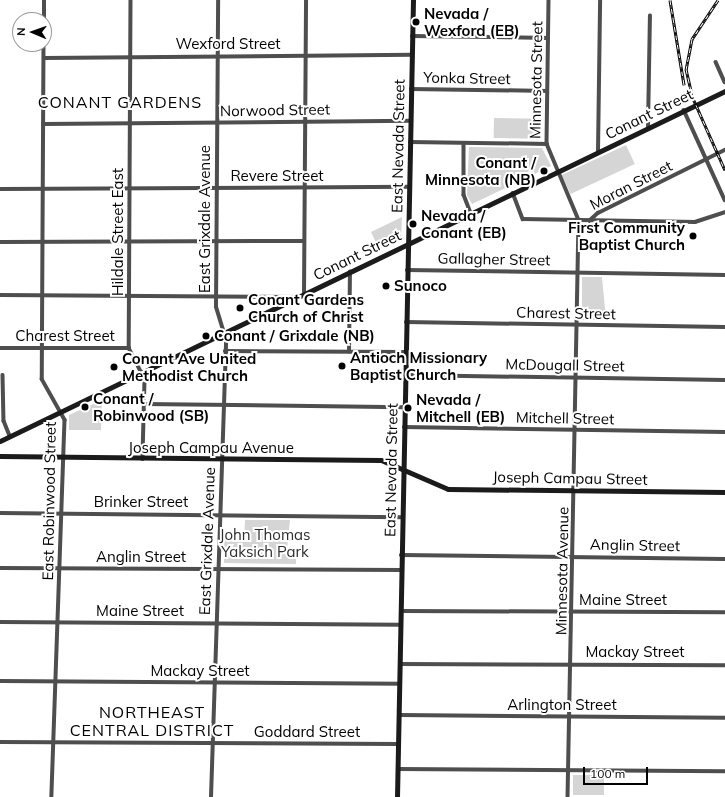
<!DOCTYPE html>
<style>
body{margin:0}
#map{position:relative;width:725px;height:797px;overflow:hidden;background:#fff;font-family:Mulish,sans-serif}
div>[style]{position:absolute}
.green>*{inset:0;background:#d5d5d5;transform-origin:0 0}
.street>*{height:3.5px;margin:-1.75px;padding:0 1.75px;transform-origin:1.75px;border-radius:1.75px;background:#4e4e4e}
.secondary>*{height:5px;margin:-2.5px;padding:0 2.5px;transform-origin:2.5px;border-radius:2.5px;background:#1b1b1b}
.rail>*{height:3px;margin-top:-1.5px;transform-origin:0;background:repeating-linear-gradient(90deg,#fff 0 4.5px,#000 0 9px);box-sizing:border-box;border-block:1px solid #000}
.dots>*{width:11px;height:11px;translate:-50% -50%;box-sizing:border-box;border:2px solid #fff;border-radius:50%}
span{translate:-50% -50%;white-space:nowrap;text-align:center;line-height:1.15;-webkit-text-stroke:4px #fff;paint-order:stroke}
.poi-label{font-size:15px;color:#000;font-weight:700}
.left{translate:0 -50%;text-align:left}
.right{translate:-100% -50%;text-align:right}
.street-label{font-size:15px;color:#000}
.park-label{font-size:15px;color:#2c2c2c}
.neighbourhood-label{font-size:16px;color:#000;letter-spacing:1px}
.north{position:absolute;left:12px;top:12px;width:40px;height:40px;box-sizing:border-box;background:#fff;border:1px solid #999;border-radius:50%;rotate:272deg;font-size:11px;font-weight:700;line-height:16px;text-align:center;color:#000}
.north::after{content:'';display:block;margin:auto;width:14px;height:18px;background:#000;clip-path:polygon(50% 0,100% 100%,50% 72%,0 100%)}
.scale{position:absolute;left:583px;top:767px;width:65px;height:18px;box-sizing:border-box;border:2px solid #000;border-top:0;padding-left:5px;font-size:12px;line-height:14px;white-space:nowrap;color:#000;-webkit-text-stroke:3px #fff;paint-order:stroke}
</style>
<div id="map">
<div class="green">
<i style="left:494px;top:118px;width:47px;height:20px;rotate:1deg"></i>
<i style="left:626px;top:145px;width:21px;height:71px;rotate:65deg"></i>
<i style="clip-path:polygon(469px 147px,542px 148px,551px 166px,472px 204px,467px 195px)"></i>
<i style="clip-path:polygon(402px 217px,401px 239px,379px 249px,371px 232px)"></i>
<i style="clip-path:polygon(582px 277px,602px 277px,606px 320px,582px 320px)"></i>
<i style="clip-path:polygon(102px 400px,101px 430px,69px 430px,69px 415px)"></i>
<i style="clip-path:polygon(245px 520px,290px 520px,287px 549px,296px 549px,296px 564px,224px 563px,224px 540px,244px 540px)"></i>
<i style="left:573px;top:775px;width:31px;height:20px"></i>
</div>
<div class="street">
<i style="left:131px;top:0;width:348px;rotate:90.3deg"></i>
<i style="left:129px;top:348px;width:36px;rotate:63deg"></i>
<i style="left:145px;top:380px;width:79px;rotate:91.5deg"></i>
<i style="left:549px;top:0;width:144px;rotate:90.8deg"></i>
<i style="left:547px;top:144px;width:82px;rotate:67.2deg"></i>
<i style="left:579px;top:220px;width:577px;rotate:91.09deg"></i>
<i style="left:44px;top:20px;width:20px;rotate:-90deg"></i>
<i style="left:412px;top:36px;width:136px;rotate:0.8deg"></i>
<i style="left:44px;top:44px;width:335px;rotate:90.3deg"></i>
<i style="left:42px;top:379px;width:47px;rotate:60.7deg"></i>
<i style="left:65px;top:420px;width:377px;rotate:92deg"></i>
<i style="left:44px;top:58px;width:368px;rotate:-0.5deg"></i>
<i style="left:716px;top:62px;width:22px;rotate:66deg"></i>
<i style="left:411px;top:89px;width:136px;rotate:0.8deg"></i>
<i style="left:684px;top:110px;width:99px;rotate:65.5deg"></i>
<i style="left:43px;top:124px;width:368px;rotate:-0.5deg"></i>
<i style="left:648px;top:127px;width:111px;rotate:-89deg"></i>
<i style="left:410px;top:142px;width:137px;rotate:0.8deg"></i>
<i style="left:464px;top:143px;width:52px;rotate:90deg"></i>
<i style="left:464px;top:195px;width:19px;rotate:69deg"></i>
<i style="left:598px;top:152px;width:152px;rotate:-89.2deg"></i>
<i style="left:0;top:189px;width:410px;rotate:-0.3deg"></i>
<i style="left:513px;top:193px;width:28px;rotate:69deg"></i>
<i style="left:523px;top:219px;width:172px;rotate:1deg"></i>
<i style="left:695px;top:222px;width:32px;rotate:-18deg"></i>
<i style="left:589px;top:221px;width:12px;rotate:-42deg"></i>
<i style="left:598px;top:213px;width:142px;rotate:-26.4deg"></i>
<i style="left:0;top:242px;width:304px;rotate:-0.2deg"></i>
<i style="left:407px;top:270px;width:318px;rotate:0.9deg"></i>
<i style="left:304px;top:294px;width:294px;rotate:-89.6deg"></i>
<i style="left:0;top:295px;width:298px;rotate:0.4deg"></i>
<i style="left:406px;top:322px;width:319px;rotate:0.9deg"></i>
<i style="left:0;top:348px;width:129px"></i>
<i style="left:225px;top:351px;width:180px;rotate:0.3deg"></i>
<i style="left:349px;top:352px;width:80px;rotate:-89.3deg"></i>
<i style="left:3px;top:375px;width:46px;rotate:88.8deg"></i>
<i style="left:4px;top:421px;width:16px;rotate:68deg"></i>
<i style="left:405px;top:375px;width:320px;rotate:0.9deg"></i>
<i style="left:144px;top:404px;width:260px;rotate:0.7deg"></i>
<i style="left:404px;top:427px;width:321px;rotate:0.9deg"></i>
<i style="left:0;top:513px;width:402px;rotate:0.6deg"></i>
<i style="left:401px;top:555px;width:324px;rotate:0.7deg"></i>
<i style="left:0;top:568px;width:401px;rotate:0.3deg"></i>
<i style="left:401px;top:611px;width:324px;rotate:0.2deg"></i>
<i style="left:0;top:622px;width:400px;rotate:0.4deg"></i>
<i style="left:400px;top:664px;width:325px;rotate:0.2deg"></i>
<i style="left:0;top:681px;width:400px;rotate:0.4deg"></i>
<i style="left:399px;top:715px;width:326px;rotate:0.5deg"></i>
<i style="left:0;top:742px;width:398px;rotate:0.3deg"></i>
<i style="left:398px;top:769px;width:327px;rotate:0.4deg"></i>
<i style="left:211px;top:797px;width:457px;rotate:-88.1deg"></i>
<i style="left:226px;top:340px;width:34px;rotate:-107deg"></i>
<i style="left:216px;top:307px;width:307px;rotate:-89.6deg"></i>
</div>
<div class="secondary">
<i style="left:0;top:441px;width:805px;rotate:-25.77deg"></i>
<i style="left:0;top:456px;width:381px;rotate:0.6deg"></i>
<i style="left:381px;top:460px;width:73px;rotate:23.4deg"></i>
<i style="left:448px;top:489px;width:277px;rotate:0.6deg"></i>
<i style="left:397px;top:797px;width:797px;rotate:-88.85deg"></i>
</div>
<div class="rail">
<i style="left:670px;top:0;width:86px;rotate:80.6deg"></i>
<i style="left:718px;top:0;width:47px;rotate:123.7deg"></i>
<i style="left:692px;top:39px;width:31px;rotate:101deg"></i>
<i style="left:686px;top:69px;width:28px;rotate:77deg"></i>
<i style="left:692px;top:96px;width:81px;rotate:66deg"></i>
</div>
<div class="dots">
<i style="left:416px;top:22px;background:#000"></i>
<i style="left:544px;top:171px;background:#000"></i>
<i style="left:413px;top:224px;background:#000"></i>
<i style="left:693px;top:236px;background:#000"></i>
<i style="left:386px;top:286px;background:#000"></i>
<i style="left:240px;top:308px;background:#000"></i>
<i style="left:206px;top:336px;background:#000"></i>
<i style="left:342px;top:366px;background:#000"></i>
<i style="left:114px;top:367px;background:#000"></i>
<i style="left:85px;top:407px;background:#000"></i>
<i style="left:408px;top:408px;background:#000"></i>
</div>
<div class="poi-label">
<span class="left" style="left:424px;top:22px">Nevada /<br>Wexford (EB)</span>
<span class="right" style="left:536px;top:171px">Conant /<br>Minnesota (NB)</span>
<span class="left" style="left:421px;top:224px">Nevada /<br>Conant (EB)</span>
<span class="right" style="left:685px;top:236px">First Community<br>Baptist Church</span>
<span class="left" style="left:394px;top:286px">Sunoco</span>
<span class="left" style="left:248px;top:308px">Conant Gardens<br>Church of Christ</span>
<span class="left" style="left:214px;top:336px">Conant / Grixdale (NB)</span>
<span class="left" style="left:350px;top:366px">Antioch Missionary<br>Baptist Church</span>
<span class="left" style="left:122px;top:367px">Conant Ave United<br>Methodist Church</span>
<span class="left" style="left:93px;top:407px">Conant /<br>Robinwood (SB)</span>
<span class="left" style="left:416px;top:408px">Nevada /<br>Mitchell (EB)</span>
</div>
<div class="street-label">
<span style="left:228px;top:44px">Wexford Street</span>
<span style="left:467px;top:78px;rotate:1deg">Yonka Street</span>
<span style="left:536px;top:80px;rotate:-89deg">Minnesota Street</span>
<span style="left:275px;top:110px;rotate:-1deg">Norwood Street</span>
<span style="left:649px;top:114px;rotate:-26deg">Conant Street</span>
<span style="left:398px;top:146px;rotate:-89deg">East Nevada Street</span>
<span style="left:277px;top:176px">Revere Street</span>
<span style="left:631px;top:185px;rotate:-27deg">Moran Street</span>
<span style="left:205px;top:219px;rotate:-90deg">East Grixdale Avenue</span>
<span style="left:118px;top:232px;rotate:-90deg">Hildale Street East</span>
<span style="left:357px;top:255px;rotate:-26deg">Conant Street</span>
<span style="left:494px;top:259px;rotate:1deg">Gallagher Street</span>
<span style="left:566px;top:313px;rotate:1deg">Charest Street</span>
<span style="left:65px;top:336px">Charest Street</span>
<span style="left:565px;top:365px;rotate:1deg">McDougall Street</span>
<span style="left:565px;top:418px;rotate:1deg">Mitchell Street</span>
<span style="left:211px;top:448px">Joseph Campau Avenue</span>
<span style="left:391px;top:470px;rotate:-89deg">East Nevada Street</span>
<span style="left:570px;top:478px;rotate:1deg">Joseph Campau Street</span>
<span style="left:49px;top:501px;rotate:-89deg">East Robinwood Street</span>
<span style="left:141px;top:502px">Brinker Street</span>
<span style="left:207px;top:541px;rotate:-88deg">East Grixdale Avenue</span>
<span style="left:635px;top:545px;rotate:1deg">Anglin Street</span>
<span style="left:141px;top:557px">Anglin Street</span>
<span style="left:562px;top:571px;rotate:-89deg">Minnesota Avenue</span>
<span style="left:623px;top:600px">Maine Street</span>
<span style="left:140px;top:611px">Maine Street</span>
<span style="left:635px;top:652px">Mackay Street</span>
<span style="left:200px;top:671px">Mackay Street</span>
<span style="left:562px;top:705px">Arlington Street</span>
<span style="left:307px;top:732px">Goddard Street</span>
</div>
<div class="park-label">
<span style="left:265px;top:543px">John Thomas<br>Yaksich Park</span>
</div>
<div class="neighbourhood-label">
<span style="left:120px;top:102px">CONANT GARDENS</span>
<span style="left:152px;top:721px">NORTHEAST<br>CENTRAL DISTRICT</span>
</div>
<div class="north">N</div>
<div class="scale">100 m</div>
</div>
